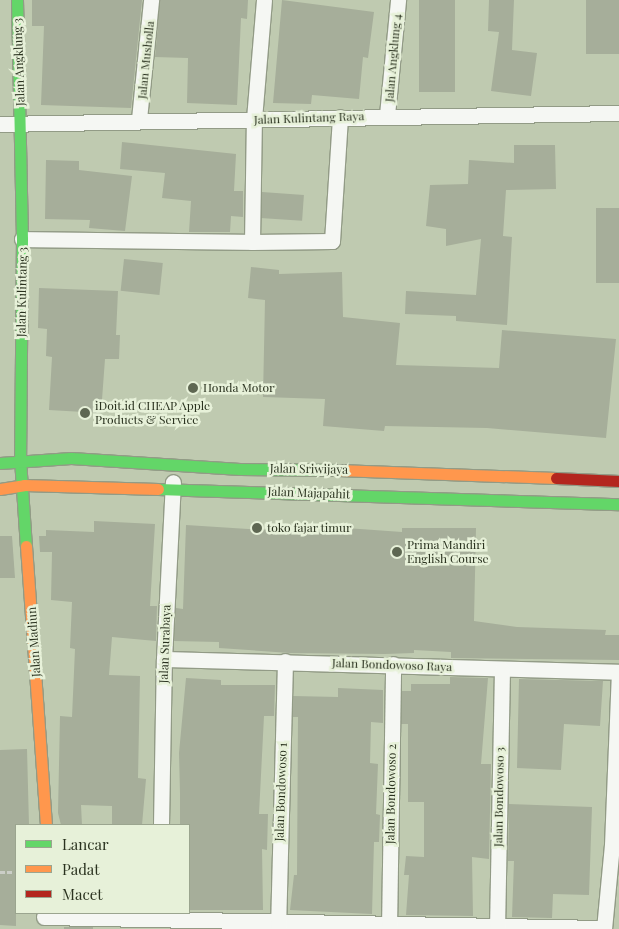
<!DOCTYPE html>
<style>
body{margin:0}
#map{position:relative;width:619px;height:929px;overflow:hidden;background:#bfcab0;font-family:"Playfair Display",serif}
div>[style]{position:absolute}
.building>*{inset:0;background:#a6ae9a;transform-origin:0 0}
.path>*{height:3px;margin-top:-1.5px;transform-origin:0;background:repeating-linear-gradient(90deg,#cbcec7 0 5px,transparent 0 7.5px)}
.roads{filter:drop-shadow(1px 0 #929b86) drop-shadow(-1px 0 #929b86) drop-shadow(0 1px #929b86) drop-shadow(0 -1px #929b86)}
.street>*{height:15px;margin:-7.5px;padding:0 7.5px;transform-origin:7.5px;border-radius:7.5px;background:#f5f7f3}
.fast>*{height:11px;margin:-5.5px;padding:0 5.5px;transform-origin:5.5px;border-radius:5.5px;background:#63d668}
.slow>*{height:11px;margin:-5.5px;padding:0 5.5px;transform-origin:5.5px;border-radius:5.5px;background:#ff974d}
.jam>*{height:11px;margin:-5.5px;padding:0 5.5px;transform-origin:5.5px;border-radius:5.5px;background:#b3261e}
.dots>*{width:14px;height:14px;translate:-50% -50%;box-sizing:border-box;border:2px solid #e7f1d9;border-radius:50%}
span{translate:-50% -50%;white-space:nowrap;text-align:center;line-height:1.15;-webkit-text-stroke:5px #e7f1d9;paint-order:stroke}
.street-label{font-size:12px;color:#2a321f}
.poi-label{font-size:12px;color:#2a321f}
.left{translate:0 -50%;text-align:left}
.legend{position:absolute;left:15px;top:824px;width:175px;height:90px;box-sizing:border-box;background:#e7f1d9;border:1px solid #9ba58f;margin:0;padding:6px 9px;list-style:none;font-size:15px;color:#2a321f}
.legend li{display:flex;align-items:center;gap:10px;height:25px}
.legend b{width:25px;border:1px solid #9ba58f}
</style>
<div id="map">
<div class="building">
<i style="clip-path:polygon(32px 0,142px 0,131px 108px,41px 105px,44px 26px,32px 26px)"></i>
<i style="clip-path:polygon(160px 0,248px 0,247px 19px,241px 18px,237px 105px,187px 103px,188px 58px,155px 57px)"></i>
<i style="clip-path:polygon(282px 0,374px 12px,368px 58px,363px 57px,359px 99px,312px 95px,311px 104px,273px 103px)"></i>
<i style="left:419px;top:0;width:36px;height:92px"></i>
<i style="clip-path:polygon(489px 0,514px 0,512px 50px,537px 53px,531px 96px,491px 91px,499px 32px,488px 31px)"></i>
<i style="left:586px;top:0;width:33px;height:54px"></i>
<i style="clip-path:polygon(122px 142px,236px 154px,234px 191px,243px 191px,243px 217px,231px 216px,230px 232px,189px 232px,191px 201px,162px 198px,165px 173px,120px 169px)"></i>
<i style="clip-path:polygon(514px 145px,555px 145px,556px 189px,506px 190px,503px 236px,512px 237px,507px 325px,456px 321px,456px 316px,405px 314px,406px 291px,476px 295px,481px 239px,446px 246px,446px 229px,426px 226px,430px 185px,468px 184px,469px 160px,514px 163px)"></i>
<i style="clip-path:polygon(46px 160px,79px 161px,79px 170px,132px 176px,125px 231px,89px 228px,90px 220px,45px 219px)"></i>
<i style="left:262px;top:192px;width:42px;height:26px;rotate:4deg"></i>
<i style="left:596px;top:208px;width:23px;height:75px"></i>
<i style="left:124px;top:259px;width:39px;height:32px;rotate:6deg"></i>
<i style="clip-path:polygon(251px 267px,279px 270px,279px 274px,342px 272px,343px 317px,400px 323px,396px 365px,499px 368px,502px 330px,616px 339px,606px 438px,487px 428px,385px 426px,384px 431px,323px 426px,325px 399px,263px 397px,265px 300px,248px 298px)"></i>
<i style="clip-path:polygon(39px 288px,118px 291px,116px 335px,120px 335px,119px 359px,105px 359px,101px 413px,49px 410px,52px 357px,46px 356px,47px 329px,38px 328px)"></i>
<i style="clip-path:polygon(94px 521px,155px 524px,150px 606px,157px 606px,156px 641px,112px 637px,109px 675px,140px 676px,138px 778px,146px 779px,142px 825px,112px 825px,112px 806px,81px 805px,82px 825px,61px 825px,58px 813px,60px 716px,72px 717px,75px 649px,70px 648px,72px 602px,51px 600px,52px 552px,40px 552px,39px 536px,46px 536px,46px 530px,94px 532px)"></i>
<i style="clip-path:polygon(290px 524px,402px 532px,402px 528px,476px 528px,474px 621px,517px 627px,606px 630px,605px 635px,619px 635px,619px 660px,451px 658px,451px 652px,414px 650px,414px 653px,385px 654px,290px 653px,219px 648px,219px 642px,174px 641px,176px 608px,183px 609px,186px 525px,266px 530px,266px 526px,290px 527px)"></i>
<i style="clip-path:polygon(0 536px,12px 536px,15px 578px,0 578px)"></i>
<i style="clip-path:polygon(450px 677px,488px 678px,481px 764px,491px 764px,489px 859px,472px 857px,473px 916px,406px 915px,409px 875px,404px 875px,406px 856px,424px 857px,424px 802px,408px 802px,408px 724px,401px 724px,402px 691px,411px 691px,411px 684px,450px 684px)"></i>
<i style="clip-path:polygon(186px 678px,221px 680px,221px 685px,275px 685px,274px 716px,264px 716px,259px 814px,268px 814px,267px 850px,262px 849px,263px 910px,189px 910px,189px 825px,180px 825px,180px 794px,179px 753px)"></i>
<i style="clip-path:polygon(519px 679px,603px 681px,600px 726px,564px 724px,561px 770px,517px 768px)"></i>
<i style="clip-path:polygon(338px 688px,383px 690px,383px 723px,371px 722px,370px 763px,378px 764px,376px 814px,380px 815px,379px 842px,374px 842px,372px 914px,290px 910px,294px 875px,297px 875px,298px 717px,293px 717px,293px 696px,338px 697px)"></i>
<i style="clip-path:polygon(27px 749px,29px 825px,16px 825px,16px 926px,0 925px,0 750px)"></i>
<i style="clip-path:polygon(509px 804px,592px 807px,589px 895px,553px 894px,552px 918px,512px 917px,514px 861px,508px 861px)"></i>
<i style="left:64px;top:927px;width:29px;height:2px"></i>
</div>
<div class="path">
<i style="left:0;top:872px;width:16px"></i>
</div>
<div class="roads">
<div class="street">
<i style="left:387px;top:115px;width:116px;rotate:-84.5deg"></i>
<i style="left:139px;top:119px;width:120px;rotate:-84.2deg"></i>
<i style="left:0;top:124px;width:619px;rotate:-1.02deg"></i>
<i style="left:22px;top:239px;width:230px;rotate:0.7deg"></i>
<i style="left:252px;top:242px;width:123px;rotate:-89.1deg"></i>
<i style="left:254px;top:119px;width:119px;rotate:-85.2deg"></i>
<i style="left:252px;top:242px;width:80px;rotate:-0.7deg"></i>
<i style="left:332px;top:241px;width:124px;rotate:-86.3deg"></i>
<i style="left:164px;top:659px;width:455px;rotate:1.6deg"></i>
<i style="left:161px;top:825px;width:166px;rotate:-89deg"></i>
<i style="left:164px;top:659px;width:177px;rotate:-87.1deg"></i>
<i style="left:44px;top:917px;width:560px;rotate:1.13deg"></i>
<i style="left:278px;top:929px;width:268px;rotate:-88.5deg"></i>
<i style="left:389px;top:929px;width:265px;rotate:-89.1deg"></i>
<i style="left:497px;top:929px;width:260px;rotate:-88.9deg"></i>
<i style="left:604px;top:929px;width:84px;rotate:-84.6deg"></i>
<i style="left:612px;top:845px;width:173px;rotate:-87.7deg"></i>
</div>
<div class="fast">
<i style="left:17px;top:0;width:239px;rotate:88.8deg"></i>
<i style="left:22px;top:239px;width:220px;rotate:90.5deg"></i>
<i style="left:20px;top:459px;width:87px;rotate:86.1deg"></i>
<i style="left:0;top:463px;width:71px;rotate:-4deg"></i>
<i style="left:71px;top:458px;width:169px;rotate:3.7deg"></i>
<i style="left:240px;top:469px;width:98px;rotate:0.6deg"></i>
<i style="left:158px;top:489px;width:461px;rotate:1.9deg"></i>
</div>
<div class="slow">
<i style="left:338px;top:470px;width:218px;rotate:2.1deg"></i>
<i style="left:0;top:489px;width:24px;rotate:-9deg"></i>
<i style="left:24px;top:485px;width:134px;rotate:1.7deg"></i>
<i style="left:26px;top:546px;width:280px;rotate:85.9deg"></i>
</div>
<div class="jam">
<i style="left:556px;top:478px;width:63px;rotate:2.7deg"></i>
</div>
</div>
<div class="dots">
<i style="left:193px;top:388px;background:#5e6752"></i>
<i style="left:85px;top:413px;background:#5e6752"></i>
<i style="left:257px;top:528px;background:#5e6752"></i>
<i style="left:397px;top:552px;background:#5e6752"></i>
</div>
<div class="street-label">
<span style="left:393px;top:58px;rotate:-85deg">Jalan Angklung 4</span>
<span style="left:146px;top:60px;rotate:-84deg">Jalan Musholla</span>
<span style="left:19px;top:62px;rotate:-92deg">Jalan Angklung 3</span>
<span style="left:309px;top:118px;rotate:-2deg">Jalan Kulintang Raya</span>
<span style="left:22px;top:292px;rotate:-89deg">Jalan Kulintang 3</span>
<span style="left:309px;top:469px;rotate:1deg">Jalan Sriwijaya</span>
<span style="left:309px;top:493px;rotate:2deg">Jalan Majapahit</span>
<span style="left:34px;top:642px;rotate:-94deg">Jalan Madiun</span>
<span style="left:165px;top:644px;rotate:-88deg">Jalan Surabaya</span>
<span style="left:392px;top:665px;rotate:2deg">Jalan Bondowoso Raya</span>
<span style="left:281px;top:792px;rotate:-88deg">Jalan Bondowoso 1</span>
<span style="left:391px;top:794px;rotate:-89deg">Jalan Bondowoso 2</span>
<span style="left:499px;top:797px;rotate:-89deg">Jalan Bondowoso 3</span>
</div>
<div class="poi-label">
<span class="left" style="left:203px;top:388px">Honda Motor</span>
<span class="left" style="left:95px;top:413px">iDoit.id CHEAP Apple<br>Products &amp; Service</span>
<span class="left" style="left:267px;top:528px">toko fajar timur</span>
<span class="left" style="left:407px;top:552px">Prima Mandiri<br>English Course</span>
</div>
<ul class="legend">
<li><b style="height:6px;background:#63d668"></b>Lancar</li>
<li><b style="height:6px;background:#ff974d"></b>Padat</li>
<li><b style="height:6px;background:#b3261e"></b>Macet</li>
</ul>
</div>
